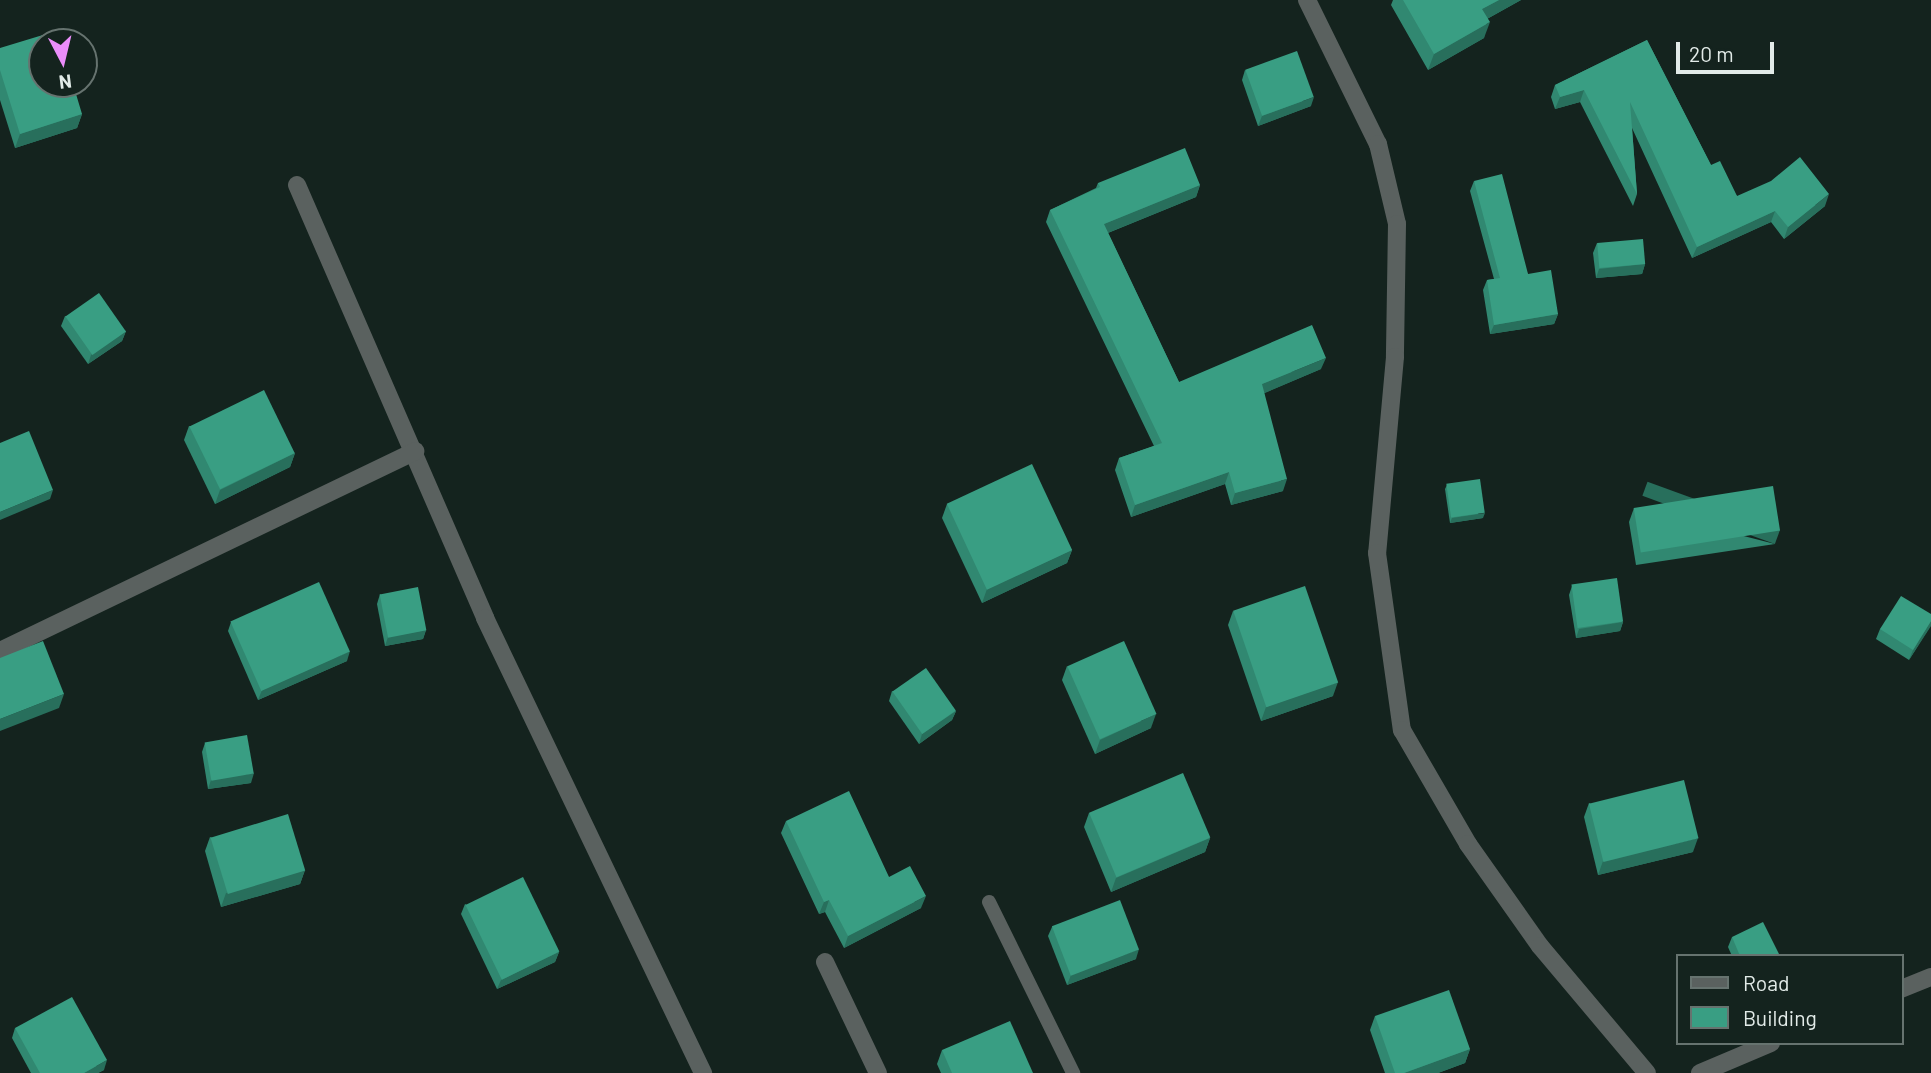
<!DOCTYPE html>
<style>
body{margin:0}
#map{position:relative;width:1931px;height:1073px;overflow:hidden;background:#14231e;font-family:Barlow,sans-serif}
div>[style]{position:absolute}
.service>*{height:14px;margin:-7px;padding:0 7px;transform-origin:7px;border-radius:7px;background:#5a615f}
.minor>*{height:18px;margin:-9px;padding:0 9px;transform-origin:9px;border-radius:9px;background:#5a615f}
.wall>*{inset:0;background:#318871}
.shaded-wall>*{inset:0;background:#286f5c;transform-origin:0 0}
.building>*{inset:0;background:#399e83;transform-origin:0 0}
span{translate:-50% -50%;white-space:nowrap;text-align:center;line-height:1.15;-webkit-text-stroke:7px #14231e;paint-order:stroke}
.legend{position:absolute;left:1676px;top:954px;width:228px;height:91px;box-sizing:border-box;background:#14231e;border:2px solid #66736f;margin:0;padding:9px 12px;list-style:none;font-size:21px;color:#e2ebe8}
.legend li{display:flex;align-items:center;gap:14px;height:35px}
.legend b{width:35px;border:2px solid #66736f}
.north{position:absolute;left:28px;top:28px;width:70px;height:70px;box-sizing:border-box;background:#14231e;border:2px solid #66736f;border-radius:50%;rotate:173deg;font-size:19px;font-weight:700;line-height:28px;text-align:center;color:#e2ebe8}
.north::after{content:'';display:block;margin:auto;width:24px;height:32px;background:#eb8dfb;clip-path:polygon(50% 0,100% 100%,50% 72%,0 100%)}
.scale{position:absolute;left:1676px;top:42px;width:98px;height:32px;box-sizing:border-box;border:4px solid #e2ebe8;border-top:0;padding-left:9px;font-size:21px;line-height:24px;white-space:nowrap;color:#e2ebe8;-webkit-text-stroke:5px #14231e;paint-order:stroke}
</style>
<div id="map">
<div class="service">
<i style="left:989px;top:902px;width:191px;rotate:63.8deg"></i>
</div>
<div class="minor">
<i style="left:1307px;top:0;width:161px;rotate:63.8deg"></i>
<i style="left:1378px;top:144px;width:82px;rotate:76.6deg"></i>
<i style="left:1397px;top:224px;width:133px;rotate:90.9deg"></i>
<i style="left:1395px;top:357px;width:197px;rotate:95.2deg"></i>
<i style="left:1377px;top:553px;width:179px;rotate:82deg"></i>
<i style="left:1402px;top:730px;width:132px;rotate:59.9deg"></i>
<i style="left:1468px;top:844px;width:125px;rotate:54.8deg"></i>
<i style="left:1540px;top:946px;width:166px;rotate:49.9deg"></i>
<i style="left:297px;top:185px;width:472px;rotate:66.5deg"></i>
<i style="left:485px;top:618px;width:505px;rotate:64.4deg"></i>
<i style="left:0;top:651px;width:461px;rotate:-25.7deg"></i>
<i style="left:825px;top:962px;width:123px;rotate:64.5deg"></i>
<i style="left:1901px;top:989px;width:32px;rotate:-22deg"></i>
<i style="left:1700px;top:1073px;width:77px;rotate:-22.9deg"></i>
</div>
<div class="wall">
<i style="clip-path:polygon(1393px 0,1521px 0,1487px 19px,1484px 38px,1428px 70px,1391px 5px)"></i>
<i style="clip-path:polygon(1647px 40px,1711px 165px,1737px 196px,1825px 206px,1784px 239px,1771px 222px,1692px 258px,1632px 128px,1637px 194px,1633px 206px,1580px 102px,1555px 109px,1551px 97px,1555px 85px)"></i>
<i style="clip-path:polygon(0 48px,82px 114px,77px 128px,15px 148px,0 100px)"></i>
<i style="clip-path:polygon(1245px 70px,1311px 106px,1258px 126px,1242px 80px)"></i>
<i style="clip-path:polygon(1474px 181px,1528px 274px,1558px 314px,1554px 324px,1490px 334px,1483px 290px,1487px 280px,1494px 279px,1470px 191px)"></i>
<i style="clip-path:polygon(1098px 183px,1200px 185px,1196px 197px,1108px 233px,1179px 382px,1321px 369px,1264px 393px,1283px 491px,1231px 505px,1225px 484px,1131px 517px,1115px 470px,1119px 458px,1154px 446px,1046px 222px,1050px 210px,1096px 188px)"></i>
<i style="clip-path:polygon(1597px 243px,1645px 264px,1642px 274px,1596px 278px,1593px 253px)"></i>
<i style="clip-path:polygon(65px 316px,126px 331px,122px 341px,88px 364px,61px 326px)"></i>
<i style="clip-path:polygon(189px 426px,295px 453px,290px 467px,215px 504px,184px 440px)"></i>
<i style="clip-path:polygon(1447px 485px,1483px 518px,1450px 523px,1445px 489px)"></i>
<i style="clip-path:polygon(947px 504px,1072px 550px,1067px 563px,982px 603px,942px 518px)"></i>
<i style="clip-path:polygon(1634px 508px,1775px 544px,1636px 565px,1629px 522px)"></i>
<i style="clip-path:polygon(1572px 586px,1623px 622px,1620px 631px,1576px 638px,1569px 595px)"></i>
<i style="clip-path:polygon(380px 594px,426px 630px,423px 639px,385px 646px,377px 604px)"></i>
<i style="clip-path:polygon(1233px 611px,1333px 696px,1261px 721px,1228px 625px)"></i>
<i style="clip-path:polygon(1931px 614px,1931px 625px,1909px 660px,1876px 639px,1880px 629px)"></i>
<i style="clip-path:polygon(231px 622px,347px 661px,258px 700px,228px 631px)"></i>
<i style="clip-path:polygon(1067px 666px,1151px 728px,1095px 754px,1062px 680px)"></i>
<i style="clip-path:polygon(892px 691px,956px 711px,952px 720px,919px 744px,889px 701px)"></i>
<i style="clip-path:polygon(205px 743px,251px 783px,208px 789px,202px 752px)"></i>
<i style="clip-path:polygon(1589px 803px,1693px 852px,1598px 875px,1584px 817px)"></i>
<i style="clip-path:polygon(1089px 813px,1210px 838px,1205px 852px,1111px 892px,1084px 827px)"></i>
<i style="clip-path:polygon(786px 821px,889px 877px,921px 908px,844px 948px,825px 912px,819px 914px,781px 833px)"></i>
<i style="clip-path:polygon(210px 837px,305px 870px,300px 884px,221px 907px,205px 851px)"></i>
<i style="clip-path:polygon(465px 904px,559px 952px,555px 962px,497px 989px,461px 914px)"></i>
<i style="clip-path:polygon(1052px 927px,1136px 959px,1067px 985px,1048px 936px)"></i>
<i style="clip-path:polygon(1732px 937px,1780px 956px,1732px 956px,1728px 947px)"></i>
<i style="clip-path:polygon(1375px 1016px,1470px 1049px,1465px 1063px,1438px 1073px,1385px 1073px,1370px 1030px)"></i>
<i style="clip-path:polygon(15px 1028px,104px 1070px,98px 1073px,31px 1073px,12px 1038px)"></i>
<i style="clip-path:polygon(942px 1050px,1033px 1073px,941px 1073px,937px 1064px)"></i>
</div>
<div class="shaded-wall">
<i style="clip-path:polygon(1499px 0,1521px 0,1476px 25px,1482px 9px)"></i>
<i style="clip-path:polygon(1490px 22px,1484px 38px,1428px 70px,1434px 54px)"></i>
<i style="clip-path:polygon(1584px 90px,1580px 102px,1555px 109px,1560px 97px)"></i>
<i style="clip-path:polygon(1314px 97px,1311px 106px,1258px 126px,1262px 116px)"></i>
<i style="clip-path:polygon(82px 114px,77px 128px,15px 148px,20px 134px)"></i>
<i style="clip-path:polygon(1200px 185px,1196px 197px,1100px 236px,1104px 224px)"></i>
<i style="clip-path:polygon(1829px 194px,1825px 206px,1784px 239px,1788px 227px)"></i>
<i style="clip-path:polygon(1775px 211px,1771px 222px,1692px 258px,1697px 247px)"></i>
<i style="clip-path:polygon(1645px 264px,1642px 274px,1596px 278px,1599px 269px)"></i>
<i style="clip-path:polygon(1558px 314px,1554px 324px,1490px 334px,1494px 325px)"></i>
<i style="clip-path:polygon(126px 331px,122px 341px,88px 364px,91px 355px)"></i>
<i style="clip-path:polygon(1326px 358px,1321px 369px,1258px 396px,1262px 384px)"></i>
<i style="clip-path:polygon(295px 453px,290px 467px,215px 504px,220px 490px)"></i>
<i style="clip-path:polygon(1229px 472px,1225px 484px,1131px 517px,1135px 505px)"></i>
<i style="clip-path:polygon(1287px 479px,1283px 491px,1231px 505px,1235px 493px)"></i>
<i style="clip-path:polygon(53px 490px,50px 499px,0 520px,0 512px)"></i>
<i style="clip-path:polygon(1485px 513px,1483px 518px,1450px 523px,1452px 518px)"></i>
<i style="left:1780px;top:530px;width:15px;height:141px;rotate:110deg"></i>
<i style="clip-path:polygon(1072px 550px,1067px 563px,982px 603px,987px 589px)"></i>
<i style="clip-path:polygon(1931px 621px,1931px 626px,1909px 660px,1913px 650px)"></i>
<i style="clip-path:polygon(1623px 622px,1620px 631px,1576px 638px,1579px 629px)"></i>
<i style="clip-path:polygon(426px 630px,423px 639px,385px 646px,388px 637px)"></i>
<i style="clip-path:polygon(350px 651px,347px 661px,258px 700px,262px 690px)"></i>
<i style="clip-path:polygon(1338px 682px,1333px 696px,1261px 721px,1266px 707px)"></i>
<i style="clip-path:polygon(64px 694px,59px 708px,0 731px,0 719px)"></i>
<i style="clip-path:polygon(956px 711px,952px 720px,919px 744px,922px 734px)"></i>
<i style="clip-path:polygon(1156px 714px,1151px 728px,1095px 754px,1100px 740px)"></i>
<i style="clip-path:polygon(254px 773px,251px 783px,208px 789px,211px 780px)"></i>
<i style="clip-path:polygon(1210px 838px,1205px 852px,1111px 892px,1116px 878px)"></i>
<i style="clip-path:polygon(1698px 838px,1693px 852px,1598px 875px,1603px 861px)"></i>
<i style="clip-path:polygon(305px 870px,300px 884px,221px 907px,226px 893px)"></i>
<i style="clip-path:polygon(926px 896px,921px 908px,844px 948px,848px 936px)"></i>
<i style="clip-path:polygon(829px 900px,825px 912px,819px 914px,824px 902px)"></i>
<i style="clip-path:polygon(1139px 949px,1136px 959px,1067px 985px,1071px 975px)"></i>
<i style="clip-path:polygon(559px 952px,555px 962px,497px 989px,501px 980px)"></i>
<i style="clip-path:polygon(1470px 1049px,1465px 1063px,1438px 1073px,1404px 1073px)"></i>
<i style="clip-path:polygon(107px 1060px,104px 1070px,98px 1073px,84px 1073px)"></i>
</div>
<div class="building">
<i style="clip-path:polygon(1403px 0,1499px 0,1482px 9px,1490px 22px,1434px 54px)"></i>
<i style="clip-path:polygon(56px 31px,60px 42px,42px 42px,42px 84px,73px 84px,82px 114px,20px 134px,0 70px,0 48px)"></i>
<i style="clip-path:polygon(1647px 40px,1711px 165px,1720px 161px,1737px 196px,1771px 181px,1800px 157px,1829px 194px,1788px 227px,1775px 211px,1697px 247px,1630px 102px,1637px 194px,1584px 90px,1560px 97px,1555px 85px)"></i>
<i style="left:1297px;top:51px;width:49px;height:55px;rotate:70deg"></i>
<i style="clip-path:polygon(1185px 148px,1200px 185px,1104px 224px,1179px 382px,1312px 325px,1326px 358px,1262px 384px,1287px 479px,1235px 493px,1229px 472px,1135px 505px,1119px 458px,1162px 443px,1050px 210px,1100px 187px,1098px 183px)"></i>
<i style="clip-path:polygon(1502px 174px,1528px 274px,1551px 270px,1558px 314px,1494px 325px,1487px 280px,1500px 278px,1474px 181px)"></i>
<i style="left:1643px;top:239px;width:25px;height:46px;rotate:85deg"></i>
<i style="left:99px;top:293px;width:47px;height:41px;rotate:55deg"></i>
<i style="left:264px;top:390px;width:70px;height:83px;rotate:64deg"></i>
<i style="clip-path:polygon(29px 431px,53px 490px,0 512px,0 443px)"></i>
<i style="left:1032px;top:464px;width:95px;height:94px;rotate:65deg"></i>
<i style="left:1480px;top:479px;width:34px;height:34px;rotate:82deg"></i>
<i style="left:1773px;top:486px;width:45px;height:141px;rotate:81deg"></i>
<i style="left:1617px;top:578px;width:44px;height:46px;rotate:82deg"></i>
<i style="left:319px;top:582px;width:76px;height:97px;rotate:66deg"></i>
<i style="left:1305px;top:586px;width:102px;height:76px;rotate:71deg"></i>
<i style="left:418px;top:587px;width:44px;height:39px;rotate:79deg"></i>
<i style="clip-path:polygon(1901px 596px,1931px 614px,1931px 621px,1913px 650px,1880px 629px)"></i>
<i style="clip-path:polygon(43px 641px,64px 694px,0 719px,0 658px)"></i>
<i style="left:1124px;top:641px;width:80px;height:62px;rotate:66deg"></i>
<i style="left:926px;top:668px;width:52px;height:41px;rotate:55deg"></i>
<i style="left:247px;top:735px;width:39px;height:43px;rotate:80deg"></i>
<i style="left:1183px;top:773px;width:70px;height:102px;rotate:67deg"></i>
<i style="left:1684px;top:780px;width:60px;height:98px;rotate:76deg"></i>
<i style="clip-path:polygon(849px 791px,889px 877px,910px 866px,926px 896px,848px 936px,829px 900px,824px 902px,786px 821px)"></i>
<i style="left:288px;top:814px;width:59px;height:81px;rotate:73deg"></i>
<i style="left:523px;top:877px;width:83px;height:64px;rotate:64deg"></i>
<i style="left:1120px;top:900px;width:53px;height:73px;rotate:69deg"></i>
<i style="clip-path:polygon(1763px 922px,1780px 956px,1740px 956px,1732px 937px)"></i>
<i style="clip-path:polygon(1449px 990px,1470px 1049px,1404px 1073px,1395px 1073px,1375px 1016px)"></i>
<i style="clip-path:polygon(72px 997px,107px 1060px,84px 1073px,40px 1073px,15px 1028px)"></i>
<i style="clip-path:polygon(1010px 1021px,1033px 1073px,952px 1073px,942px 1050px)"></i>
</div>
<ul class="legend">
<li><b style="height:9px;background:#5a615f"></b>Road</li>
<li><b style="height:19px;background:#399e83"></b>Building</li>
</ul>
<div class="north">N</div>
<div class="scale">20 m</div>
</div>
